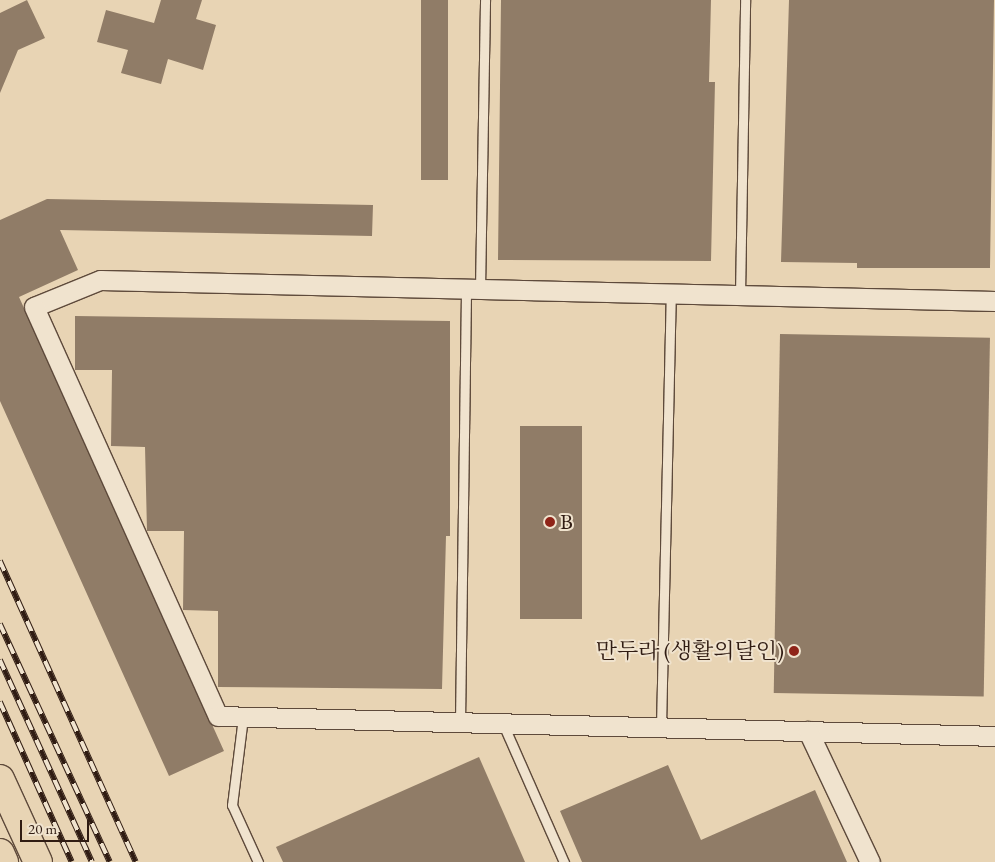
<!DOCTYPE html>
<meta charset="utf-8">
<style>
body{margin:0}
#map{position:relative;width:995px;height:862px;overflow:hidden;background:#e8d4b4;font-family:"EB Garamond","Noto Serif KR",serif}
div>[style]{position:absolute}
.building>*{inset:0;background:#907c67;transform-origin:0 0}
.roads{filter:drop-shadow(1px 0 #5e4a3b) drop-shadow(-1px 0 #5e4a3b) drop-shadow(0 1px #5e4a3b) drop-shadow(0 -1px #5e4a3b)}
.lane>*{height:9px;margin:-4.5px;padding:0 4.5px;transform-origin:4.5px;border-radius:4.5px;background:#f0e3ce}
.street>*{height:19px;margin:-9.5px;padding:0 9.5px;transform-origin:9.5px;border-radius:9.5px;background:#f0e3ce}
.highway>*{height:28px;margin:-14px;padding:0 14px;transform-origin:14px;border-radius:14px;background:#e8d4b4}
.rail>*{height:5.5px;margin-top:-2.75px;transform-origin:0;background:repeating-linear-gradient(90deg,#f0e3ce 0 11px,#301c13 0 22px);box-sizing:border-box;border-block:1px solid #301c13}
.dots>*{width:14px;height:14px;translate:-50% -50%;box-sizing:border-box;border:2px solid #f0e3ce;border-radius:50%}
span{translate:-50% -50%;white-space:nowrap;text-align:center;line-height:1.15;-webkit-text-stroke:4px #f0e3ce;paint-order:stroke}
.poi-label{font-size:22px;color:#301c13}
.left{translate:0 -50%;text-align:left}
.right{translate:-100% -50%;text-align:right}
.scale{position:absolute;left:20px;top:820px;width:69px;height:22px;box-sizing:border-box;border:2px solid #301c13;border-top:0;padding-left:6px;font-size:15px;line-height:18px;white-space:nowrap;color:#301c13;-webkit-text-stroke:4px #f0e3ce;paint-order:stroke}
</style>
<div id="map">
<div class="building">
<i style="clip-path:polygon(27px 0,45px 38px,18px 50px,0 93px,0 13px)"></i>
<i style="clip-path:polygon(161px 0,202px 0,196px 19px,216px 25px,203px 70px,168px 59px,161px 84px,121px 73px,128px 50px,97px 42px,106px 10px,154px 23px)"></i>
<i style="left:421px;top:0;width:27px;height:180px"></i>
<i style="clip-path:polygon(501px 0,711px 0,709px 82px,715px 82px,711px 261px,498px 260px)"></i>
<i style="clip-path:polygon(789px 0,994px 0,990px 268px,857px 268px,857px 263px,781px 262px)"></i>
<i style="clip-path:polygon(47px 199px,373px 205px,372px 236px,60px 230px,78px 270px,19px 297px,224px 751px,169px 776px,0 401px,0 220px)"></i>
<i style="clip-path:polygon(75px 316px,450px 321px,450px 536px,446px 536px,442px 689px,218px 687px,218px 611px,183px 610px,184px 531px,147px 531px,145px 447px,111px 446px,112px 370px,75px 370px)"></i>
<i style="left:780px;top:334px;width:210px;height:359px;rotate:1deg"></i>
<i style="left:520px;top:426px;width:62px;height:193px"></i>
<i style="clip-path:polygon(479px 757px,525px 862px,283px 862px,276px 847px)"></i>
<i style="clip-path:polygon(668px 765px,701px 840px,815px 790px,847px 862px,582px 862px,560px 811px)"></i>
</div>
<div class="roads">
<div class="lane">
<i style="left:480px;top:289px;width:289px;rotate:-89deg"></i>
<i style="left:740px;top:295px;width:295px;rotate:-89deg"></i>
<i style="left:243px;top:717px;width:89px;rotate:97.1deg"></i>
<i style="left:232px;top:805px;width:63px;rotate:65.5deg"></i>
<i style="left:460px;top:722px;width:433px;rotate:-89.2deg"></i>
<i style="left:503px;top:724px;width:151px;rotate:66.2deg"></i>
<i style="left:661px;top:727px;width:434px;rotate:-88.7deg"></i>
</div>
<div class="street">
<i style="left:995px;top:301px;width:895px;rotate:-178.66deg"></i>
<i style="left:100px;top:280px;width:71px;rotate:157.8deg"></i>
<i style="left:34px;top:307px;width:448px;rotate:65.8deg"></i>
<i style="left:218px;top:716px;width:777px;rotate:1.47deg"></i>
<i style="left:808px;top:731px;width:145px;rotate:64.7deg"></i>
</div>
<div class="highway">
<i style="left:0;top:779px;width:91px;rotate:65.4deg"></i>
<i style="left:0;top:853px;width:10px;rotate:66deg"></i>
</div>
</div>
<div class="rail">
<i style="left:0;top:561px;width:330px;rotate:65.7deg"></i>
<i style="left:0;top:624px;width:262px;rotate:65.2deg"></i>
<i style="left:0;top:660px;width:222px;rotate:65.5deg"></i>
<i style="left:0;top:702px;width:175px;rotate:65.8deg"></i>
</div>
<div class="dots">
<i style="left:550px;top:522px;background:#8f2418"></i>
<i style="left:794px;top:651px;background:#8f2418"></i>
</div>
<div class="poi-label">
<span class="left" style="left:560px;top:522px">B</span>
<span class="right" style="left:784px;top:651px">만두라 (생활의달인)</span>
</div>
<div class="scale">20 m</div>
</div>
